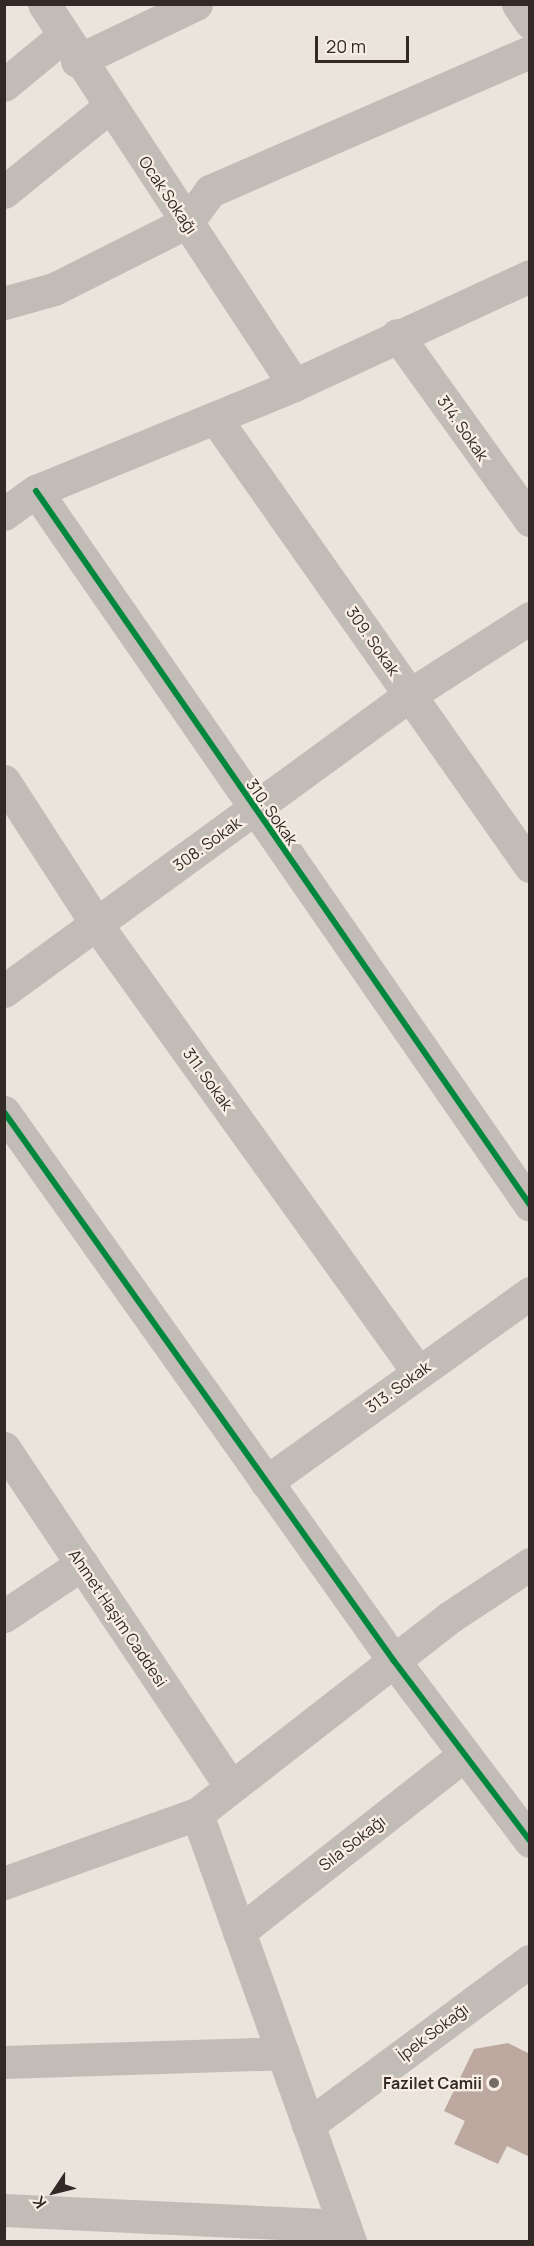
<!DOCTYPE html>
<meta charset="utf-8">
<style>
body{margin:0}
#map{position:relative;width:534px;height:2246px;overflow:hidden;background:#eae4dd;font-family:Manrope,sans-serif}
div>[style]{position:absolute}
.building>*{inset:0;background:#bda89f}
.minor>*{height:33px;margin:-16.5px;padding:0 16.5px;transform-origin:16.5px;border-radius:16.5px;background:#c2bcb7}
.tertiary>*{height:33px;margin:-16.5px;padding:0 16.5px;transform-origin:16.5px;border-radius:16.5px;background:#c2bcb7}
.cycleway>*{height:6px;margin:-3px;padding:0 3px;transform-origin:3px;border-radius:3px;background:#00873e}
.dots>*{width:16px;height:16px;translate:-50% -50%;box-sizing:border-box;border:3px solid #f8eee4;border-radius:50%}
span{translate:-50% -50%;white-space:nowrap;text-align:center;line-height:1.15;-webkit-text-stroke:4.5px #f8eee4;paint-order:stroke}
.street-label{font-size:16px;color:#332a26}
.poi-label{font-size:16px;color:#332a26;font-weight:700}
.right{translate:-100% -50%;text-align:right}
.frame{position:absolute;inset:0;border:6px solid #332a26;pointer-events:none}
.north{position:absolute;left:24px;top:2162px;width:60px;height:60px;-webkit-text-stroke:4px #f8eee4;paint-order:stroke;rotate:235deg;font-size:16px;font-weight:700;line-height:24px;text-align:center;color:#332a26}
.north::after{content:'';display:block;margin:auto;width:21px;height:27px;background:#332a26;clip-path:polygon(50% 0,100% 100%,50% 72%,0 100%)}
.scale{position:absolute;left:315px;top:36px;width:94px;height:27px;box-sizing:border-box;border:3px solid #332a26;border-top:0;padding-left:8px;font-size:18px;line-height:21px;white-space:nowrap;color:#332a26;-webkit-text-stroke:4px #f8eee4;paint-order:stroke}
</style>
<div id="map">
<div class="building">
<i style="clip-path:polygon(508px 2043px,530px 2054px,530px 2157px,507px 2146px,498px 2164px,454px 2144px,465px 2121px,444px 2111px,474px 2049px)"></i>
</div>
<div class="minor">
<i style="left:44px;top:4px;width:456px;rotate:56.7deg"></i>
<i style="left:77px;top:61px;width:132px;rotate:-25.6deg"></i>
<i style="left:4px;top:85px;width:75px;rotate:-39.6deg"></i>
<i style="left:4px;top:192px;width:135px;rotate:-39deg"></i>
<i style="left:4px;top:303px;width:52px;rotate:-15.6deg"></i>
<i style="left:54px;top:289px;width:149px;rotate:-26.7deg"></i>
<i style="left:187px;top:222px;width:39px;rotate:-53deg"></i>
<i style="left:210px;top:191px;width:349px;rotate:-23.5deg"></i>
<i style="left:397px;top:335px;width:228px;rotate:54.3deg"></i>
<i style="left:215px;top:418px;width:548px;rotate:54.89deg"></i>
<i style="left:36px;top:491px;width:868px;rotate:55.32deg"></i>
<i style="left:4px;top:514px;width:39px;rotate:-36deg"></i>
<i style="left:36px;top:491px;width:279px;rotate:-22.3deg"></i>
<i style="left:294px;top:385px;width:260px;rotate:-24.8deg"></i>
<i style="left:4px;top:781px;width:171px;rotate:57.1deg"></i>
<i style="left:97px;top:925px;width:550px;rotate:54.32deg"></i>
<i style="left:4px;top:991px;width:504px;rotate:-36.12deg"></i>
<i style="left:411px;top:694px;width:141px;rotate:-32.6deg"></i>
<i style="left:4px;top:1112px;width:673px;rotate:54.61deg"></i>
<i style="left:394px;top:1661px;width:226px;rotate:52.9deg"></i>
<i style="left:4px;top:1448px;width:408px;rotate:56.2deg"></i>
<i style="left:266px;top:1482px;width:325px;rotate:-35.6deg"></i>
<i style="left:4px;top:1616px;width:94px;rotate:-33.7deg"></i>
<i style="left:197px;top:1814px;width:455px;rotate:70.3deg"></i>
<i style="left:239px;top:1932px;width:286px;rotate:-38.2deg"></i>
<i style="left:4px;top:2062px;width:279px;rotate:-1.8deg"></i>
<i style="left:308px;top:2125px;width:276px;rotate:-36.5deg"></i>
<i style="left:4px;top:2210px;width:341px;rotate:2.7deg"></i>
</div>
<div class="tertiary">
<i style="left:518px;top:4px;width:22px;rotate:56deg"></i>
<i style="left:4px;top:1883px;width:205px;rotate:-19.7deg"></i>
<i style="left:197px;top:1814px;width:321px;rotate:-37.9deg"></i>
<i style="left:450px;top:1617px;width:96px;rotate:-33.5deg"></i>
</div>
<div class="cycleway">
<i style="left:36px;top:491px;width:868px;rotate:55.32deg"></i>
<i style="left:4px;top:1112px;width:673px;rotate:54.61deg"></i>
<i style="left:394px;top:1661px;width:226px;rotate:52.9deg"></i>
</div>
<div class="dots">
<i style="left:494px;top:2083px;background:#736b66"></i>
</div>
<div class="street-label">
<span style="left:168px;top:195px;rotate:56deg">Ocak Sokağı</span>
<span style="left:463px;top:428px;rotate:55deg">314. Sokak</span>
<span style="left:373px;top:641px;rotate:55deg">309. Sokak</span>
<span style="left:272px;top:812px;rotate:55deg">310. Sokak</span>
<span style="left:207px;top:844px;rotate:-36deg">308. Sokak</span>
<span style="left:208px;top:1079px;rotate:54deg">311. Sokak</span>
<span style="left:398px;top:1387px;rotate:-36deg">313. Sokak</span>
<span style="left:118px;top:1618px;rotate:56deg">Ahmet Haşim Caddesi</span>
<span style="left:352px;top:1843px;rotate:-38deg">Sıla Sokağı</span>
<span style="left:433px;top:2032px;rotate:-37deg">İpek Sokağı</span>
</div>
<div class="poi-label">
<span class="right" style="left:482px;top:2083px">Fazilet Camii</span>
</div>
<div class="frame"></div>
<div class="north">K</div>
<div class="scale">20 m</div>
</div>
